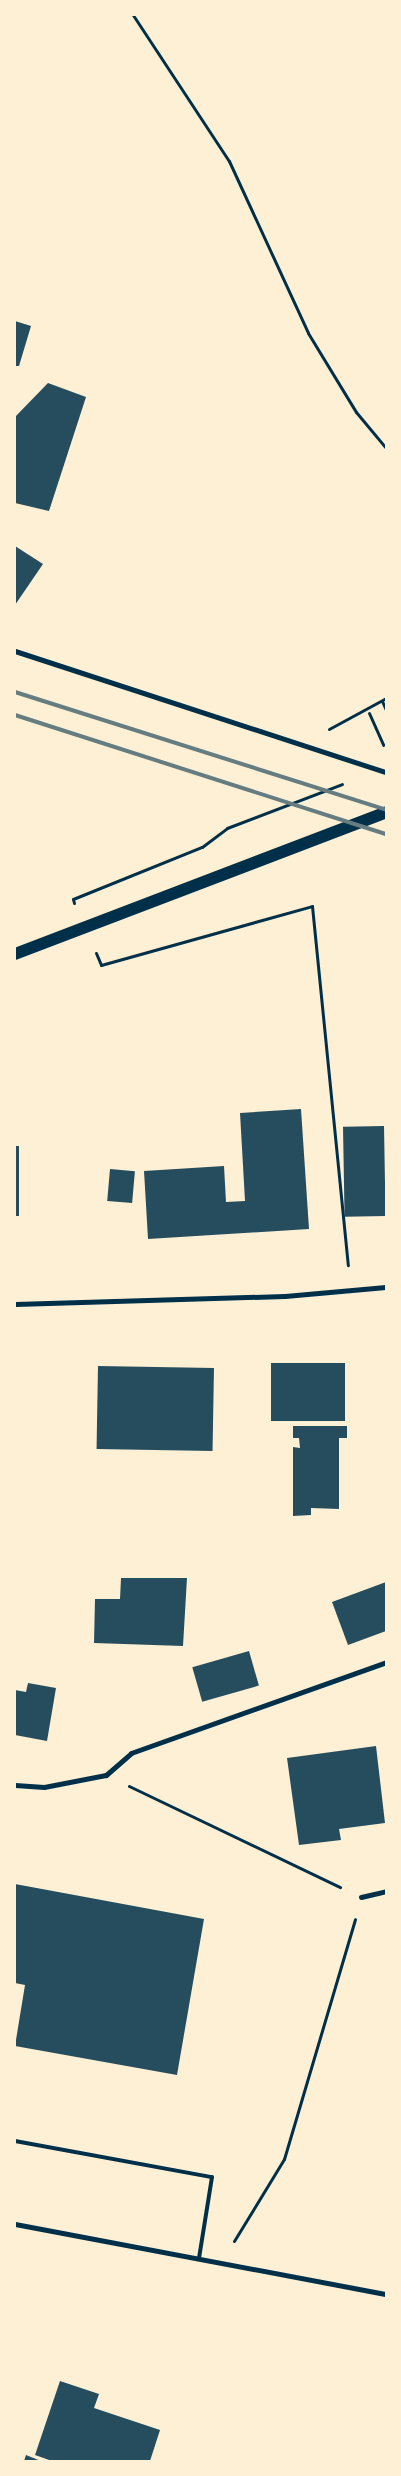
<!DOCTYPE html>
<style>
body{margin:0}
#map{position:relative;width:401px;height:2476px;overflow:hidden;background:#fdf0d5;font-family:"DM Sans",sans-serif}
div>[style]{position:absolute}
.building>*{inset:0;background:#264d5e;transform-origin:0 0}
.path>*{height:3px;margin:-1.5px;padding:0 1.5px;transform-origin:1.5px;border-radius:1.5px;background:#003049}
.service>*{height:4px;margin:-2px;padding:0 2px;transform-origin:2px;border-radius:2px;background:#003049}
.minor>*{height:5px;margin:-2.5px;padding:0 2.5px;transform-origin:2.5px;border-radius:2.5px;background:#003049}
.primary>*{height:12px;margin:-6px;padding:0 6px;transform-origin:6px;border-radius:6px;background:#003049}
.rail>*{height:4px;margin:-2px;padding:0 2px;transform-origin:2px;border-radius:2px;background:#657d81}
span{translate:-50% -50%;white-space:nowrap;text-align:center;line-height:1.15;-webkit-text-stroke:4.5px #fdf0d5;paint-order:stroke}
.frame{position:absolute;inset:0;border:16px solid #fdf0d5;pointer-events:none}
</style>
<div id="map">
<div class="building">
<i style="clip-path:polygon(15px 321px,31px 326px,19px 366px,15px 366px)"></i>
<i style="clip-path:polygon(48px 383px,86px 397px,49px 511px,15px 503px,15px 417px)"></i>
<i style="clip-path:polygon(15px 546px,43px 564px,15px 605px)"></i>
<i style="clip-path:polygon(301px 1109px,309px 1229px,148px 1239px,144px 1171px,224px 1166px,226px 1202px,245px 1201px,240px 1113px)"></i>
<i style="left:384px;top:1126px;width:90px;height:41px;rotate:89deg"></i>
<i style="left:15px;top:1146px;width:4px;height:70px"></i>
<i style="left:110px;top:1169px;width:25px;height:32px;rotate:5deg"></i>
<i style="left:271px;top:1363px;width:74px;height:58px"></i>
<i style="left:98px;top:1366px;width:116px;height:83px;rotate:1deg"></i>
<i style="clip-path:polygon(293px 1426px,347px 1426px,347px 1438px,339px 1438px,339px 1509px,311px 1508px,311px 1515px,293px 1516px,293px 1447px,300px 1448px,299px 1438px,293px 1438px)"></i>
<i style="clip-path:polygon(121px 1578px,187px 1578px,183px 1646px,94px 1643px,95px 1599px,120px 1599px)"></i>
<i style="clip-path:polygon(386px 1582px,386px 1631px,348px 1645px,332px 1602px)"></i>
<i style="left:249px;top:1651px;width:36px;height:59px;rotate:74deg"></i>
<i style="clip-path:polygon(28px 1683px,56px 1688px,47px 1741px,15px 1735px,15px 1690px,26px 1692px)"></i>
<i style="clip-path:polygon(376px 1746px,385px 1823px,339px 1829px,341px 1840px,299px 1845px,287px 1758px)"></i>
<i style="clip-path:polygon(15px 1884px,204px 1919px,177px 2075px,15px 2046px,25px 1985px,15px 1983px)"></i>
<i style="clip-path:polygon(60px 2381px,99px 2394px,94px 2408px,160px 2430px,150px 2461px,52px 2461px,35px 2455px)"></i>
<i style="clip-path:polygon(26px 2455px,41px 2461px,24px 2461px)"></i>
</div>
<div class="path">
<i style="left:133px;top:15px;width:175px;rotate:56.7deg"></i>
<i style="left:229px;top:161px;width:189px;rotate:65.3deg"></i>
<i style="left:308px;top:333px;width:92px;rotate:58.7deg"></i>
<i style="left:356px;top:412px;width:47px;rotate:50.2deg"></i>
<i style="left:382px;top:701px;width:10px;rotate:66deg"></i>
<i style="left:369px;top:713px;width:35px;rotate:66deg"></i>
<i style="left:329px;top:729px;width:65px;rotate:-28.5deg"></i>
<i style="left:74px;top:903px;width:4px;rotate:-104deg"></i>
<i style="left:73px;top:899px;width:139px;rotate:-22deg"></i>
<i style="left:202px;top:847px;width:31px;rotate:-37deg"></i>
<i style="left:227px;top:828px;width:123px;rotate:-20.9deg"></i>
<i style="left:96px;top:953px;width:13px;rotate:67deg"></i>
<i style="left:101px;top:965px;width:219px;rotate:-15.6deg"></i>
<i style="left:312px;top:906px;width:361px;rotate:84.3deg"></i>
<i style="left:129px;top:1786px;width:234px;rotate:25.6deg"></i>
<i style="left:234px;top:2241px;width:96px;rotate:-58.6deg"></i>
<i style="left:284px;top:2159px;width:250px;rotate:-73.5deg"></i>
</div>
<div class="service">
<i style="left:15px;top:2141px;width:200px;rotate:10.4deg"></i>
<i style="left:212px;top:2177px;width:82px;rotate:99.1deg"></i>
</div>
<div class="minor">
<i style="left:15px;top:651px;width:390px;rotate:18.1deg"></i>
<i style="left:15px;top:1304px;width:270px;rotate:-1.7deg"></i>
<i style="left:285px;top:1296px;width:101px;rotate:-5.1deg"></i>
<i style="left:15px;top:1785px;width:29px;rotate:4deg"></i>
<i style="left:44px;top:1787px;width:63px;rotate:-11deg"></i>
<i style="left:106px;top:1775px;width:33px;rotate:-41deg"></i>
<i style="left:131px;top:1753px;width:271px;rotate:-19.6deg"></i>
<i style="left:361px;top:1897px;width:26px;rotate:-13deg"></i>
<i style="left:15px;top:2224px;width:378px;rotate:10.7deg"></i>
</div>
<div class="primary">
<i style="left:15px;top:954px;width:397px;rotate:-20.9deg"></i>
</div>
<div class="rail">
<i style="left:15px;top:692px;width:389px;rotate:17.6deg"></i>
<i style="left:15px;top:715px;width:390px;rotate:17.8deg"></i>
</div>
<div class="frame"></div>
</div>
